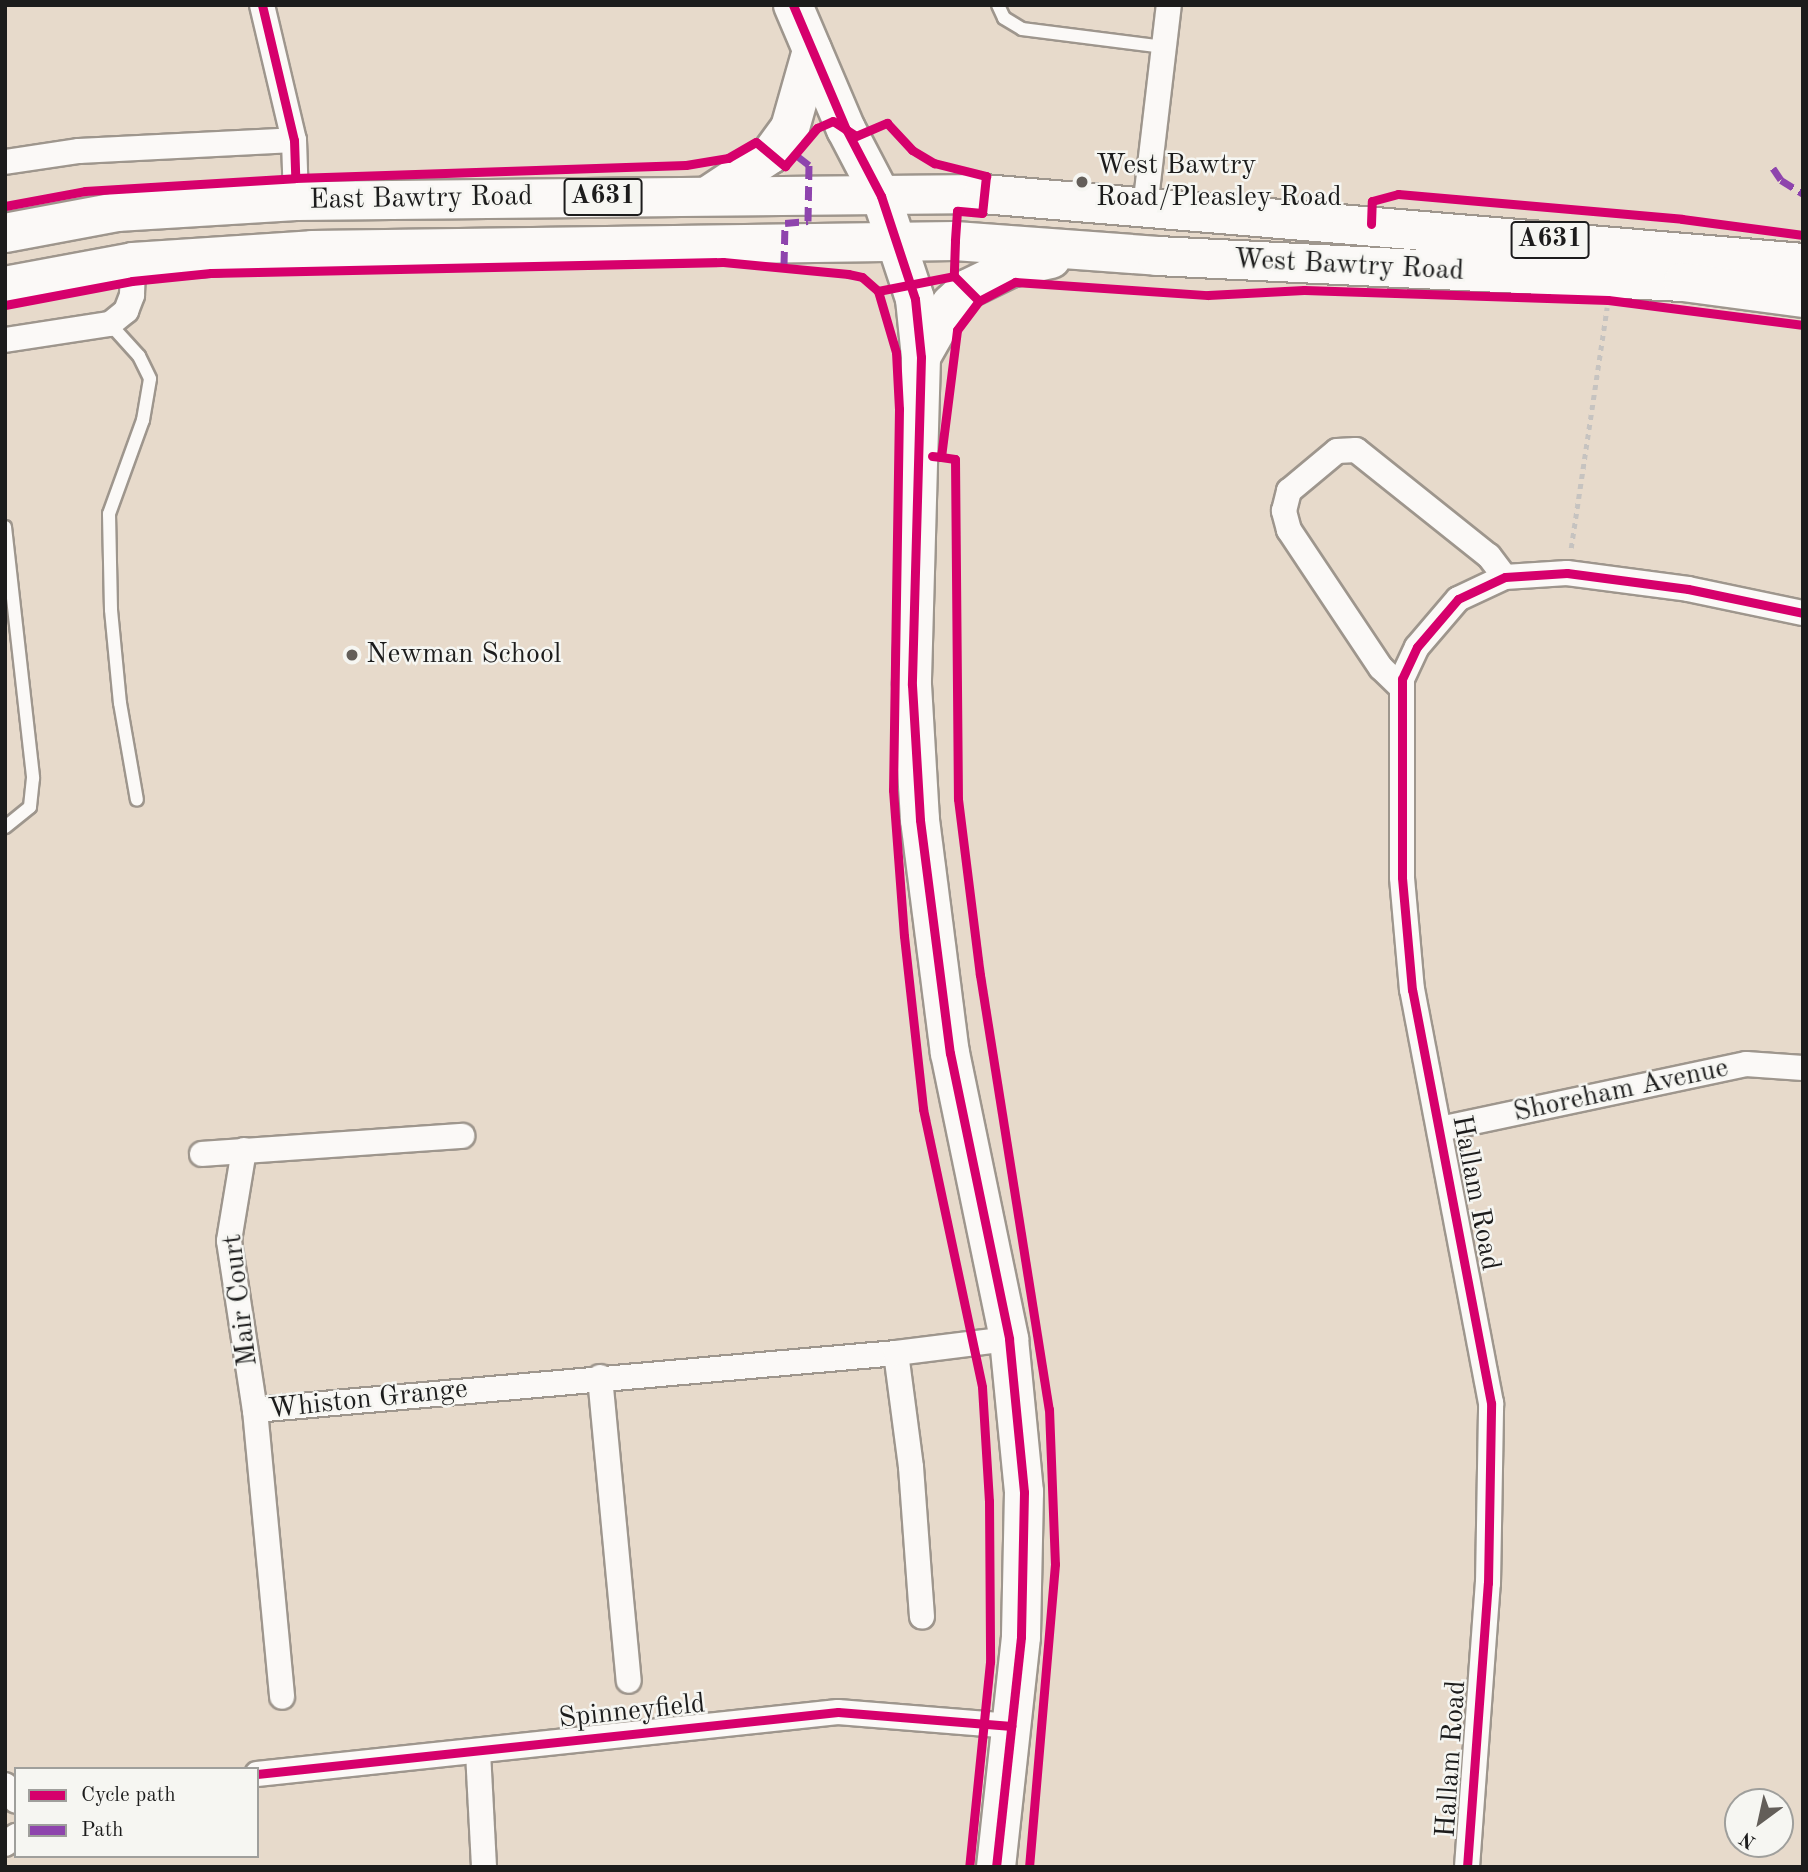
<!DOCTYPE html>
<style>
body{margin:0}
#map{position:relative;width:1808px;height:1872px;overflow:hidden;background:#e7dacb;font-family:"Old Standard TT",serif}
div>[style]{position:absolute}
.path>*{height:4.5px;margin-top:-2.25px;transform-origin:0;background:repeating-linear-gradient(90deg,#c6c3c0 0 5px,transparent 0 10px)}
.roads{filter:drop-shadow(2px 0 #9e968d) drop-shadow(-2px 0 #9e968d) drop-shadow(0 2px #9e968d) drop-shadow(0 -2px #9e968d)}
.service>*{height:12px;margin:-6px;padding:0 6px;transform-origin:6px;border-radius:6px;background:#fbf9f7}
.minor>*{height:24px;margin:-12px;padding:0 12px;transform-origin:12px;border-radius:12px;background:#fbf9f7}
.primary>*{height:38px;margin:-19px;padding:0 19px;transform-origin:19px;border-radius:19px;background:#fbf9f7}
.quiet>*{height:7px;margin-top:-3.5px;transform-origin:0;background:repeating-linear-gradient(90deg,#8e44ad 0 14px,transparent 0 21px)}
.cycleway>*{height:9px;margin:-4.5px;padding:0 4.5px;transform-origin:4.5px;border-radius:4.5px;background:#d6006c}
.dots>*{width:19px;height:19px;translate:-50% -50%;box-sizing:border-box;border:4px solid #f6f6f2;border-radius:50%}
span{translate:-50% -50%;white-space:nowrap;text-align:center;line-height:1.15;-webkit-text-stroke:5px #f6f6f2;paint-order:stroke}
.shield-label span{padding:2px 5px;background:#f6f6f2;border:2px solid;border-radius:5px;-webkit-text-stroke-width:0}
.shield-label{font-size:26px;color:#1c1c1c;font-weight:700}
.poi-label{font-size:28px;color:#1c1c1c}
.left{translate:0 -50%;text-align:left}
.street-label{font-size:28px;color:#1c1c1c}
.frame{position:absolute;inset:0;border:7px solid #1c1c1c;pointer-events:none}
.legend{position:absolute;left:14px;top:1767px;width:245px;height:91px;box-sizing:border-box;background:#f6f6f2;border:2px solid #9f9f9c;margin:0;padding:9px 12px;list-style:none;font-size:21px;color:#1c1c1c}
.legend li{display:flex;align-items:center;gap:14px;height:35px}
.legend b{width:35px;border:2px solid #9f9f9c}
.north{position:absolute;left:1724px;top:1788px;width:70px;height:70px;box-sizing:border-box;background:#f6f6f2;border:2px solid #9f9f9c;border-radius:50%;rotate:213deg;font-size:19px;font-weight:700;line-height:28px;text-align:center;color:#1c1c1c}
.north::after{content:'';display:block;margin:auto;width:24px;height:32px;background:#635e59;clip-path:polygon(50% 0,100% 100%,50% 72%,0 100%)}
</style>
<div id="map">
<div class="path">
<i style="left:949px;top:458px;width:6px;rotate:9deg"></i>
<i style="left:955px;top:459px;width:76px;rotate:87.7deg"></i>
<i style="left:958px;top:535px;width:264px;rotate:90deg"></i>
<i style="left:958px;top:799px;width:398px;rotate:81.9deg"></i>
<i style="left:1571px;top:548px;width:243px;rotate:-81.5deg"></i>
<i style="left:920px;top:1077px;width:247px;rotate:79deg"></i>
</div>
<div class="roads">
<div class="service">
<i style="left:998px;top:5px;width:14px;rotate:65deg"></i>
<i style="left:1004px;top:18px;width:21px;rotate:31deg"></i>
<i style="left:1022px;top:29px;width:143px;rotate:7.2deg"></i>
<i style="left:110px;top:324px;width:43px;rotate:47.8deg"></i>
<i style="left:139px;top:356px;width:25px;rotate:64deg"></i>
<i style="left:150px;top:379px;width:42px;rotate:99.7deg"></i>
<i style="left:143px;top:420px;width:100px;rotate:109.9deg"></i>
<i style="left:109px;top:514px;width:96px;rotate:88.8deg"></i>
<i style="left:111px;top:610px;width:93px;rotate:84.5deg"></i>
<i style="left:120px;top:703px;width:98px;rotate:80.1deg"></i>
<i style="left:5px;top:527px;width:253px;rotate:83.6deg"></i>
<i style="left:33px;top:778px;width:29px;rotate:96deg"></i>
<i style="left:30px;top:807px;width:32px;rotate:141deg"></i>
</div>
<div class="minor">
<i style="left:262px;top:5px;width:139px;rotate:76.7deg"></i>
<i style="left:294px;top:140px;width:61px;rotate:88.1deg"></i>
<i style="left:5px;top:162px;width:75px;rotate:-8.5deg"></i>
<i style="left:79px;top:151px;width:215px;rotate:-2.9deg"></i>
<i style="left:1145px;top:208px;width:204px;rotate:-83.3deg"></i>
<i style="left:5px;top:340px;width:106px;rotate:-8.7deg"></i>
<i style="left:110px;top:324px;width:21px;rotate:-39deg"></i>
<i style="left:126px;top:311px;width:17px;rotate:-69deg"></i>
<i style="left:132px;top:295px;width:33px;rotate:-88deg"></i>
<i style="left:1402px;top:688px;width:29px;rotate:-136deg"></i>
<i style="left:1381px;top:668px;width:166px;rotate:-123.7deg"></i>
<i style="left:1289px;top:530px;width:20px;rotate:-105deg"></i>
<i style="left:1284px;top:511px;width:21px;rotate:-76deg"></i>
<i style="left:1289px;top:491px;width:62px;rotate:-39.8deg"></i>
<i style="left:1337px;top:451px;width:19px;rotate:-3deg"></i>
<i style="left:1356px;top:450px;width:170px;rotate:38.6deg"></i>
<i style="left:1489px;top:556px;width:26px;rotate:53deg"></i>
<i style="left:1440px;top:1129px;width:313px;rotate:-12deg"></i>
<i style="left:1746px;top:1064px;width:57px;rotate:4deg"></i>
<i style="left:244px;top:1150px;width:92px;rotate:99.4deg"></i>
<i style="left:229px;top:1241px;width:171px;rotate:81.3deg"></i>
<i style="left:255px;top:1410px;width:288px;rotate:84.6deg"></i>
<i style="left:202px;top:1154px;width:261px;rotate:-4deg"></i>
<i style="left:896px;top:1353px;width:115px;rotate:82.5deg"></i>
<i style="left:911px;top:1467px;width:150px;rotate:85.8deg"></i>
<i style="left:600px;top:1377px;width:305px;rotate:84.6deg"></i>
<i style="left:255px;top:1410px;width:644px;rotate:-5.08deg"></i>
<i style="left:896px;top:1353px;width:114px;rotate:-7.1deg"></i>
<i style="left:478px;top:1752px;width:115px;rotate:87deg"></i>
<i style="left:257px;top:1774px;width:584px;rotate:-6.09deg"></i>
<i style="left:838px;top:1712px;width:174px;rotate:4.6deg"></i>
<i style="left:5px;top:1785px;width:19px;rotate:55deg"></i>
<i style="left:5px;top:1844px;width:14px;rotate:-36deg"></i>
<i style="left:1467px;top:1867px;width:285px;rotate:-85.8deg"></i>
<i style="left:1488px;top:1583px;width:180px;rotate:-89deg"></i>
<i style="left:1491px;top:1403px;width:420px;rotate:-100.8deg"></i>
<i style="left:1412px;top:990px;width:113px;rotate:-95.1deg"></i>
<i style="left:1402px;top:877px;width:198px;rotate:-90deg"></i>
<i style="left:1402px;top:679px;width:35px;rotate:-65deg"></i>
<i style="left:1417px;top:647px;width:63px;rotate:-49.5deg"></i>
<i style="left:1458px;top:599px;width:52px;rotate:-25.1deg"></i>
<i style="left:1505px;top:577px;width:62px;rotate:-3.7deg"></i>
<i style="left:1567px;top:573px;width:122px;rotate:7.5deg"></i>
<i style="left:1688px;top:589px;width:117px;rotate:11.8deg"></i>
</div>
<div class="primary">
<i style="left:793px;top:5px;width:135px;rotate:66.9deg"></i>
<i style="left:846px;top:129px;width:76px;rotate:62.4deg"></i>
<i style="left:881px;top:196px;width:108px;rotate:71.7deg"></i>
<i style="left:915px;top:299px;width:58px;rotate:84.1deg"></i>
<i style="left:921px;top:357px;width:328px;rotate:91.6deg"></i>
<i style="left:912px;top:685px;width:135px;rotate:86.6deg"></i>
<i style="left:920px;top:820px;width:235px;rotate:82.7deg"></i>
<i style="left:950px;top:1053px;width:292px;rotate:78.3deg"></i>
<i style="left:1009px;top:1339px;width:154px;rotate:84.4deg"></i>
<i style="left:1024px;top:1492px;width:145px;rotate:91.2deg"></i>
<i style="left:1021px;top:1637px;width:231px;rotate:96.2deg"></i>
<i style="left:709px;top:195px;width:74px;rotate:-33.5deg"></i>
<i style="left:771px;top:154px;width:32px;rotate:-54deg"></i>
<i style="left:790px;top:128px;width:81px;rotate:-74.2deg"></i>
<i style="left:5px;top:233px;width:114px;rotate:-10.6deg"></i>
<i style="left:117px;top:212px;width:179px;rotate:-3.5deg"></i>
<i style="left:296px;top:201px;width:687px;rotate:-0.58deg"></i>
<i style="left:983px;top:194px;width:823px;rotate:4.81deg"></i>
<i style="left:5px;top:286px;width:130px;rotate:-10.6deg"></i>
<i style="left:133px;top:262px;width:179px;rotate:-3.8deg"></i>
<i style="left:312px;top:250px;width:643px;rotate:-0.8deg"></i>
<i style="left:955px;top:241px;width:203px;rotate:4.2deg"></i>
<i style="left:1157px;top:256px;width:527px;rotate:2.83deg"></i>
<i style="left:1683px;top:282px;width:121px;rotate:7.6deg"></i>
<i style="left:921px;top:357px;width:61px;rotate:-60.5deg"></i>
<i style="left:951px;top:304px;width:22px;rotate:-43deg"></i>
<i style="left:967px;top:289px;width:48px;rotate:-26deg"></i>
<i style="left:1010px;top:268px;width:42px;rotate:-12.4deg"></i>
</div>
</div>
<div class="quiet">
<i style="left:1773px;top:168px;width:14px;rotate:56deg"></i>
<i style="left:1781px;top:180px;width:26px;rotate:32deg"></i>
<i style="left:784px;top:265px;width:42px;rotate:-88.6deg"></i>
<i style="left:785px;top:223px;width:23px;rotate:-5deg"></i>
<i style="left:808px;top:221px;width:56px;rotate:-89deg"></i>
<i style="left:809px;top:165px;width:18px;rotate:-142deg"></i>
</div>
<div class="cycleway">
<i style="left:262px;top:5px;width:139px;rotate:76.7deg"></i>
<i style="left:294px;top:140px;width:38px;rotate:88deg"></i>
<i style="left:793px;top:5px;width:135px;rotate:66.9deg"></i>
<i style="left:846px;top:129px;width:76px;rotate:62.4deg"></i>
<i style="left:881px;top:196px;width:108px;rotate:71.7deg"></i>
<i style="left:915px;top:299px;width:58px;rotate:84.1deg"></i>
<i style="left:921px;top:357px;width:328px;rotate:91.6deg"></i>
<i style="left:912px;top:685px;width:135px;rotate:86.6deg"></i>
<i style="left:920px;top:820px;width:235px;rotate:82.7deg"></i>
<i style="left:950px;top:1053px;width:292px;rotate:78.3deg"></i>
<i style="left:1009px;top:1339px;width:154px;rotate:84.4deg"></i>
<i style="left:1024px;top:1492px;width:145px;rotate:91.2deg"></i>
<i style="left:1021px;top:1637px;width:231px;rotate:96.2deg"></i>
<i style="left:5px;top:206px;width:81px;rotate:-10.6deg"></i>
<i style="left:85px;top:191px;width:210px;rotate:-3.5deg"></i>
<i style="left:295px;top:178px;width:391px;rotate:-1.9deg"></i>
<i style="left:686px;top:165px;width:43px;rotate:-9.5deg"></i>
<i style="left:728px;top:158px;width:32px;rotate:-30deg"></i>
<i style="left:756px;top:142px;width:38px;rotate:40deg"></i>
<i style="left:785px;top:166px;width:50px;rotate:-49.9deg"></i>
<i style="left:817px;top:128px;width:17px;rotate:-24deg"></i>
<i style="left:833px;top:121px;width:27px;rotate:33deg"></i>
<i style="left:856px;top:136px;width:34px;rotate:-23deg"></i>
<i style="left:887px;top:123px;width:37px;rotate:47deg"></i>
<i style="left:912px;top:150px;width:26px;rotate:31deg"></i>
<i style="left:934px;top:163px;width:54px;rotate:14deg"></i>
<i style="left:986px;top:176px;width:37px;rotate:96deg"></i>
<i style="left:982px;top:213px;width:25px;rotate:-175deg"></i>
<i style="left:957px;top:211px;width:30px;rotate:94deg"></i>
<i style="left:955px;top:241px;width:35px;rotate:92deg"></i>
<i style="left:954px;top:276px;width:35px;rotate:45deg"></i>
<i style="left:1371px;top:224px;width:23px;rotate:-88deg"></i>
<i style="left:1372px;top:201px;width:27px;rotate:-15deg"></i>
<i style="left:1398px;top:194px;width:285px;rotate:5deg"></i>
<i style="left:1682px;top:219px;width:122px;rotate:7.5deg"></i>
<i style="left:878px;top:291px;width:64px;rotate:73.6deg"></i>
<i style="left:896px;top:352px;width:57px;rotate:87deg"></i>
<i style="left:899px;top:409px;width:381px;rotate:90.9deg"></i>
<i style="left:893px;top:790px;width:146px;rotate:85.7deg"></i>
<i style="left:904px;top:936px;width:174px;rotate:83.7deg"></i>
<i style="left:923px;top:1109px;width:284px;rotate:78deg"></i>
<i style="left:982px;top:1387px;width:114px;rotate:86.5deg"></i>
<i style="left:989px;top:1501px;width:161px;rotate:89.6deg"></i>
<i style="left:990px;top:1662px;width:206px;rotate:95.8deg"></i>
<i style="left:5px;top:305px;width:129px;rotate:-10.7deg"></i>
<i style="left:132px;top:281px;width:79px;rotate:-5.8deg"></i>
<i style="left:211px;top:273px;width:512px;rotate:-1.23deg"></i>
<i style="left:723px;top:262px;width:126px;rotate:5.5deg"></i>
<i style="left:848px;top:274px;width:14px;rotate:12deg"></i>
<i style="left:862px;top:277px;width:21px;rotate:41deg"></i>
<i style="left:878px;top:291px;width:77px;rotate:-11.2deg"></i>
<i style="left:932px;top:456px;width:9px;rotate:6deg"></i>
<i style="left:941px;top:457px;width:128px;rotate:-82.8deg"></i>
<i style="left:957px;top:330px;width:36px;rotate:-53deg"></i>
<i style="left:979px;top:301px;width:41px;rotate:-27.8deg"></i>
<i style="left:1015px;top:282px;width:193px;rotate:3.9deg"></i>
<i style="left:1208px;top:295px;width:96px;rotate:-3deg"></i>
<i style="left:1304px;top:290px;width:304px;rotate:1.9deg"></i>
<i style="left:1608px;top:300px;width:197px;rotate:7.3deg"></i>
<i style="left:941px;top:457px;width:14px;rotate:8deg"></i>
<i style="left:955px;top:459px;width:340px;rotate:89.5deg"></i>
<i style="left:958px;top:799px;width:177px;rotate:82.9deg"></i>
<i style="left:980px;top:975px;width:439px;rotate:81deg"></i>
<i style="left:1049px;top:1409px;width:155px;rotate:87.8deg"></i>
<i style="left:1055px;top:1564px;width:304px;rotate:94.9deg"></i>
<i style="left:257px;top:1774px;width:584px;rotate:-6.09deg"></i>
<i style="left:838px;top:1712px;width:174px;rotate:4.6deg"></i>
<i style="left:1467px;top:1867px;width:285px;rotate:-85.8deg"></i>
<i style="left:1488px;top:1583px;width:180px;rotate:-89deg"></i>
<i style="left:1491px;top:1403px;width:420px;rotate:-100.8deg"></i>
<i style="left:1412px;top:990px;width:113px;rotate:-95.1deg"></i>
<i style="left:1402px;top:877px;width:198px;rotate:-90deg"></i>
<i style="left:1402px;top:679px;width:35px;rotate:-65deg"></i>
<i style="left:1417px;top:647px;width:63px;rotate:-49.5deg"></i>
<i style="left:1458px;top:599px;width:52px;rotate:-25.1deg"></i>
<i style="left:1505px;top:577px;width:62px;rotate:-3.7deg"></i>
<i style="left:1567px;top:573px;width:122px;rotate:7.5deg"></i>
<i style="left:1688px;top:589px;width:117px;rotate:11.8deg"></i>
</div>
<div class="dots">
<i style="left:1082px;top:182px;background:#635e59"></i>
<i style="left:352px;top:655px;background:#635e59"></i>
</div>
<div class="shield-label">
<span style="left:603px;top:197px">A631</span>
<span style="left:1550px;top:240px">A631</span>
</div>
<div class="poi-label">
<span class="left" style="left:1096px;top:182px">West Bawtry<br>Road/Pleasley Road</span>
<span class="left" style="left:366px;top:655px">Newman School</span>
</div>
<div class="street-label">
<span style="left:421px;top:199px;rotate:-1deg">East Bawtry Road</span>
<span style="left:1349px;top:266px;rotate:3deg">West Bawtry Road</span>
<span style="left:1621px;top:1091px;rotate:-12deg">Shoreham Avenue</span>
<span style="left:1475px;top:1193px;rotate:79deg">Hallam Road</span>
<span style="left:241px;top:1300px;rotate:-97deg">Mair Court</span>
<span style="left:368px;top:1400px;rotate:-6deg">Whiston Grange</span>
<span style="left:632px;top:1712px;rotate:-6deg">Spinneyfield</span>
<span style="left:1452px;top:1759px;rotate:-86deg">Hallam Road</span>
</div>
<div class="frame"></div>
<ul class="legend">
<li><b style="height:9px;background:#d6006c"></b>Cycle path</li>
<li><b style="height:9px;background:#8e44ad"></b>Path</li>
</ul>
<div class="north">N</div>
</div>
